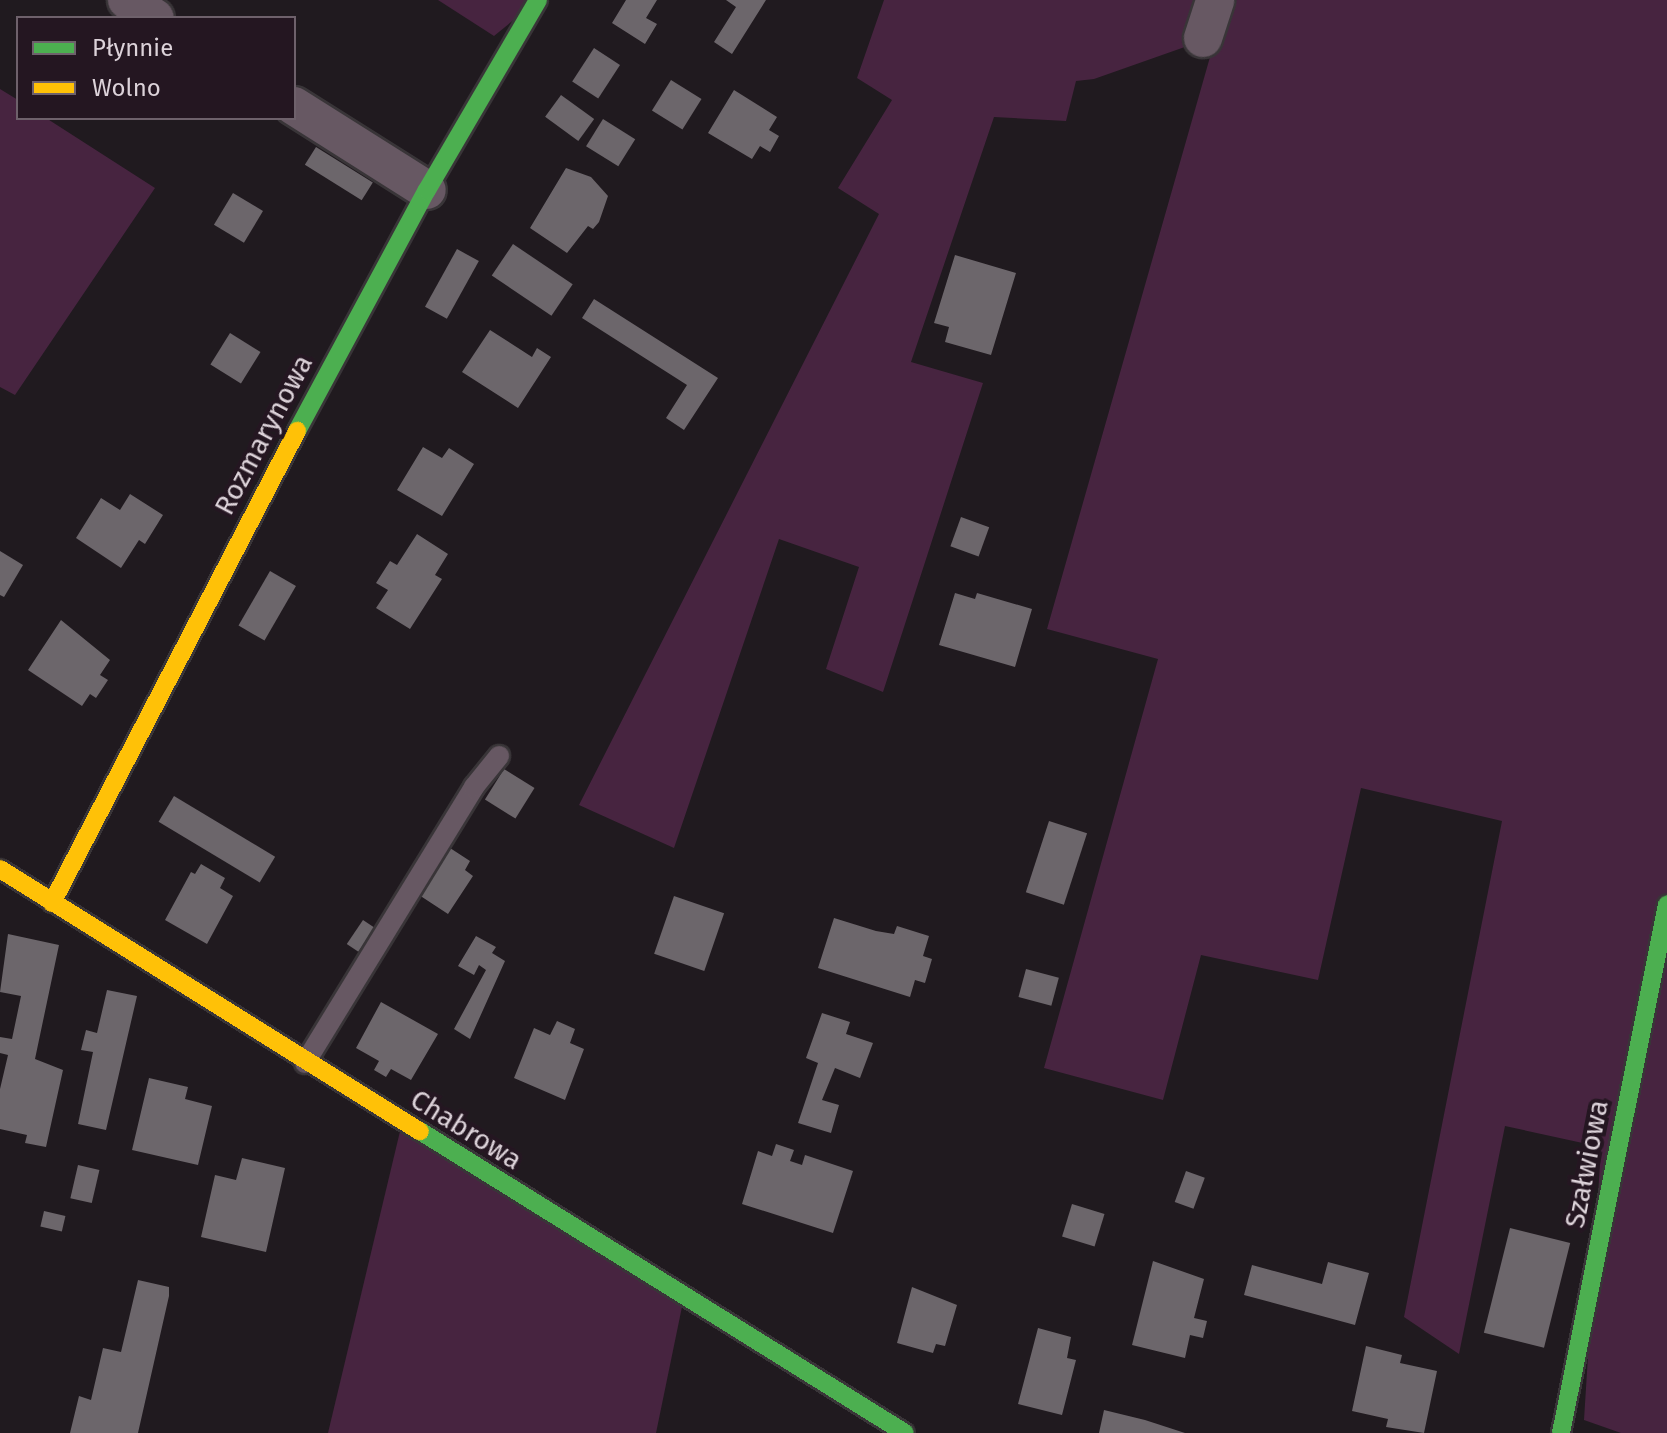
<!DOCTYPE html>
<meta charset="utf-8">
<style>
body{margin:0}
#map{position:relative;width:1667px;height:1433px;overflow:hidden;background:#201a1f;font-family:"Fira Sans",sans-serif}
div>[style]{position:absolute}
.green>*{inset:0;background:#472440}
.building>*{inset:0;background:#6c666b;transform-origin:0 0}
.roads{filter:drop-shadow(2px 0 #393538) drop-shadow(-2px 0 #393538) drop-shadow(0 2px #393538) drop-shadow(0 -2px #393538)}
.lane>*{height:20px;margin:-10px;padding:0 10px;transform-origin:10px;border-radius:10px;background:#675863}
.street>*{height:38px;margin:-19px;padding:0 19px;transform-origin:19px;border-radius:19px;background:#675863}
.fast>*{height:18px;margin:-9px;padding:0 9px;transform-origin:9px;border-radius:9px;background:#4caf50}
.slow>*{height:18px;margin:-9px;padding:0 9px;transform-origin:9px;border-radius:9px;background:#ffc107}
span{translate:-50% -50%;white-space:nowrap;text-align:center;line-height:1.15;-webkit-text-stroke:8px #241621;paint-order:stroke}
.street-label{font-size:28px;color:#dcd2d9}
.legend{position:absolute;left:16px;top:16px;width:280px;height:104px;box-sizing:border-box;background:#241621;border:2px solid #6e616b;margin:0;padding:10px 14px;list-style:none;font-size:24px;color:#dcd2d9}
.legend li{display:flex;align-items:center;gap:16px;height:40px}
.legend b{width:40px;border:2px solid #6e616b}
</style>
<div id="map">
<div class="green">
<i style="clip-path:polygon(438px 0,538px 0,494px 36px)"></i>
<i style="clip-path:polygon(884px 0,1667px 0,1667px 1433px,1621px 1433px,1584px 1420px,1601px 1147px,1505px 1126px,1459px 1354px,1404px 1317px,1502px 821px,1361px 788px,1318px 980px,1201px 955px,1163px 1100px,1044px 1068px,1158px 659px,1047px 629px,1216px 36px,1094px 79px,1076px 81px,1066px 121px,994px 117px,911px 362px,983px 383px,883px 692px,826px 669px,859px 567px,779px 539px,674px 848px,579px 805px,879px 214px,838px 188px,892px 100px,857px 78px)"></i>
<i style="clip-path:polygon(0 89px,18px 100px,18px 118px,46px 118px,155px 188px,15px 395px,0 387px)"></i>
<i style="clip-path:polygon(402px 1123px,684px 1297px,656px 1433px,328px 1433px)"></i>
</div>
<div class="building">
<i style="clip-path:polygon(626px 0,657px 0,646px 18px,657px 24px,645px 44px,612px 23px)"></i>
<i style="clip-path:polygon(726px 0,766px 0,732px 54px,714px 42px,736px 7px)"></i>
<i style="left:594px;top:48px;width:31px;height:40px;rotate:33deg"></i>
<i style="left:671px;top:80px;width:36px;height:36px;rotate:32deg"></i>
<i style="clip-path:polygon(734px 90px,777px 117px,769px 130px,779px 136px,770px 152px,760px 146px,752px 159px,708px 133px)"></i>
<i style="left:561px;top:95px;width:41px;height:27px;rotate:36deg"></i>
<i style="left:603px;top:119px;width:38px;height:32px;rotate:32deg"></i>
<i style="left:316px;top:147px;width:67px;height:21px;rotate:32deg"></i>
<i style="clip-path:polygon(566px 168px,591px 177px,608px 196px,599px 222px,593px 229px,588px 226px,567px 253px,530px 228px)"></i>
<i style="left:233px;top:193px;width:35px;height:37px;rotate:31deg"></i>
<i style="left:513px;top:244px;width:72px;height:38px;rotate:34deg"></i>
<i style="left:457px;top:249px;width:25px;height:66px;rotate:29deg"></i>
<i style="clip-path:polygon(955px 255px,1016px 273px,991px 355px,945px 342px,949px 327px,934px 323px)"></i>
<i style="clip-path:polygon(594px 299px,718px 378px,684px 430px,666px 418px,687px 385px,582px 318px)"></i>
<i style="clip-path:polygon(490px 330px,532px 357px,537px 348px,551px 357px,518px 408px,462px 372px)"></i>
<i style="left:230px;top:333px;width:36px;height:37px;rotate:32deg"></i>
<i style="clip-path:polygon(423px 447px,442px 458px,449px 448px,474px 464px,442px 516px,397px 490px)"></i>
<i style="clip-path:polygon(130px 494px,163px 515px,145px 544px,139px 540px,121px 568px,76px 538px,101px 498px,120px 510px)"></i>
<i style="left:961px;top:517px;width:30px;height:31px;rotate:20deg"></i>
<i style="clip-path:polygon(417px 534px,448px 554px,435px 575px,442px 579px,410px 629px,376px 608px,388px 590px,376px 583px,390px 561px,397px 565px)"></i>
<i style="clip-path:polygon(0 551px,23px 565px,4px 597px,0 595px)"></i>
<i style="left:270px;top:571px;width:30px;height:63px;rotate:30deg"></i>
<i style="clip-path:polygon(955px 593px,975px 599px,977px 593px,1032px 609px,1015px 667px,939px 645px)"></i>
<i style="clip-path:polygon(61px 620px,110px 660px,100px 675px,108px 680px,96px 698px,90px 694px,82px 706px,28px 670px)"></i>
<i style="left:504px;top:769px;width:36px;height:36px;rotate:32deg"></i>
<i style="left:174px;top:796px;width:118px;height:30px;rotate:31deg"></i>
<i style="left:1049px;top:821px;width:40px;height:75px;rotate:18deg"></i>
<i style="clip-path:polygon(450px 848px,470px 861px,465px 870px,473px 876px,448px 914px,419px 895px)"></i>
<i style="clip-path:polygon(201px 864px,225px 878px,220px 888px,233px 896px,207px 944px,165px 920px,191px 872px,195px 874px)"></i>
<i style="left:674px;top:896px;width:53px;height:61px;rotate:19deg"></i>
<i style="clip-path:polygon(834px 918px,876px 931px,894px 934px,897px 926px,929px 936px,923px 956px,932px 959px,925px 983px,915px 980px,910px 997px,818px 968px)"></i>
<i style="left:363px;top:920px;width:14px;height:29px;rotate:34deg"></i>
<i style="clip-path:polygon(8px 934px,59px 945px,35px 1059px,63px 1070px,46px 1147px,25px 1143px,27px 1135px,0 1129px,0 1089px,8px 1055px,0 1053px,0 1037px,12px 1039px,21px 996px,0 992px)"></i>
<i style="clip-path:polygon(476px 936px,496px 947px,492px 953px,505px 961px,470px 1039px,454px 1029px,486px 970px,479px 965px,474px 975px,458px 966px)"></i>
<i style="left:1026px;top:969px;width:34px;height:29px;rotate:15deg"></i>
<i style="clip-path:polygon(107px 990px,137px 996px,106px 1130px,78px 1124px,93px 1052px,81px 1050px,86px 1030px,97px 1033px)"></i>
<i style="clip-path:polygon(381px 1002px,438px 1034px,411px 1080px,391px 1069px,386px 1077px,374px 1070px,379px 1061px,356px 1048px)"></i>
<i style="clip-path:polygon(822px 1013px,850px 1022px,846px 1034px,873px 1043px,860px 1078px,835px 1068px,822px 1100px,839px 1105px,831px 1133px,798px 1123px,818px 1063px,806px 1058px)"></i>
<i style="clip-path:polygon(557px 1021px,575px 1029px,570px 1043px,584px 1049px,565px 1100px,514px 1078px,534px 1028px,550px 1035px)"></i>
<i style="clip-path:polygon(149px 1078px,188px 1087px,185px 1099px,212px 1106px,198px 1165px,132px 1150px)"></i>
<i style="clip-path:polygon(776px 1144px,794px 1150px,790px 1161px,802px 1165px,805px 1155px,853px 1171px,833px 1233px,742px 1204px,758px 1151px,772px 1156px)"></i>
<i style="clip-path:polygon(242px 1158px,285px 1168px,266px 1252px,201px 1237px,215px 1175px,236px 1180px)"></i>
<i style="left:78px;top:1165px;width:22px;height:34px;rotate:13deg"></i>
<i style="left:1186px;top:1171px;width:20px;height:33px;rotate:20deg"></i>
<i style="left:1072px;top:1204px;width:34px;height:34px;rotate:17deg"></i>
<i style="left:44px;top:1211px;width:22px;height:16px;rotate:13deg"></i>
<i style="left:1510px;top:1228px;width:62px;height:108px;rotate:14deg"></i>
<i style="clip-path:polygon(1153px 1261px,1204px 1279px,1194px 1318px,1207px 1321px,1203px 1338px,1190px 1335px,1185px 1358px,1132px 1345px)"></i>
<i style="clip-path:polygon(1328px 1262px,1369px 1273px,1355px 1325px,1244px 1295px,1252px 1265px,1322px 1284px)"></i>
<i style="clip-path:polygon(138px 1280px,169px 1287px,169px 1296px,138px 1433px,70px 1433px,79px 1396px,91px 1400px,103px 1348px,121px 1352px)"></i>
<i style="clip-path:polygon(912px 1287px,957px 1305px,945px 1346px,936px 1344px,933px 1353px,897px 1343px)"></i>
<i style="clip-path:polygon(1038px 1328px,1071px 1337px,1067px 1358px,1076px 1360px,1062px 1415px,1018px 1404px)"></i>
<i style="clip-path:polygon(1366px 1346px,1402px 1355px,1400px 1363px,1437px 1371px,1424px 1433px,1386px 1427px,1388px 1419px,1352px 1411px)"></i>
<i style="clip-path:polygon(1104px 1410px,1145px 1420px,1185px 1433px,1099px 1433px)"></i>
</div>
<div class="roads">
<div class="lane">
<i style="left:305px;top:1063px;width:324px;rotate:-58.5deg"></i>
<i style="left:474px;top:787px;width:40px;rotate:-51deg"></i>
</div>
<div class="street">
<i style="left:127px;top:0;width:33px;rotate:33deg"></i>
<i style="left:1203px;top:38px;width:40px;rotate:-72deg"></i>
<i style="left:294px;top:106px;width:157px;rotate:32.3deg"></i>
</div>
<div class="fast">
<i style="left:297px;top:431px;width:274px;rotate:-61.7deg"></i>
<i style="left:427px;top:190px;width:220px;rotate:-59.7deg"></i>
<i style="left:420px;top:1131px;width:571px;rotate:31.91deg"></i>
<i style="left:1561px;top:1433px;width:539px;rotate:-78.65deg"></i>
</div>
<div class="slow">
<i style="left:0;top:869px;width:495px;rotate:32deg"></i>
<i style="left:52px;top:903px;width:532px;rotate:-62.57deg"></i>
</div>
</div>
<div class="street-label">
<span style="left:264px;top:435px;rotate:-62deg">Rozmarynowa</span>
<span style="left:466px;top:1130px;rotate:32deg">Chabrowa</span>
<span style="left:1587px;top:1164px;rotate:-79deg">Szałwiowa</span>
</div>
<ul class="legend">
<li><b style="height:10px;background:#4caf50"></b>Płynnie</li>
<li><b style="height:10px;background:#ffc107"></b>Wolno</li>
</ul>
</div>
